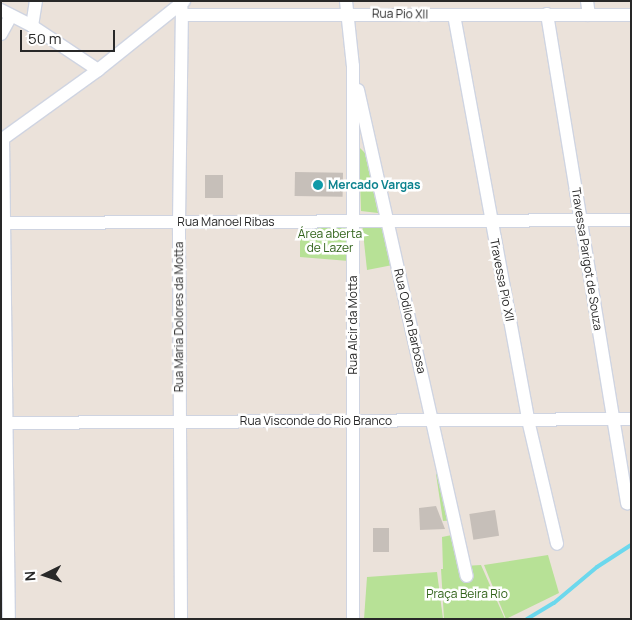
<!DOCTYPE html>
<meta charset="utf-8">
<style>
body{margin:0}
#map{position:relative;width:632px;height:620px;overflow:hidden;background:#ebe2da;font-family:Manrope,sans-serif}
div>[style]{position:absolute}
.green>*{inset:0;background:#b7e196}
.stream>*{height:4px;margin:-2px;padding:0 2px;transform-origin:2px;border-radius:2px;background:#6cd8ed}
.building>*{inset:0;background:#c6bfb9;transform-origin:0 0}
.roads{filter:drop-shadow(1px 0 #cfd4e1) drop-shadow(-1px 0 #cfd4e1) drop-shadow(0 1px #cfd4e1) drop-shadow(0 -1px #cfd4e1)}
.street>*{height:12px;margin:-6px;padding:0 6px;transform-origin:6px;border-radius:6px;background:#fff}
.dots>*{width:14px;height:14px;translate:-50% -50%;box-sizing:border-box;border:2px solid #fff;border-radius:50%}
span{translate:-50% -50%;white-space:nowrap;text-align:center;line-height:1.15;-webkit-text-stroke:5px #fff;paint-order:stroke}
.street-label{font-size:12px;color:#282828}
.culture-label{font-size:12px;color:#0d838f;font-weight:700}
.left{translate:0 -50%;text-align:left}
.park-label{font-size:12px;color:#31631a}
.frame{position:absolute;inset:0;border:2px solid #282828;pointer-events:none}
.north{position:absolute;left:20px;top:550px;width:50px;height:50px;-webkit-text-stroke:4px #fff;paint-order:stroke;rotate:266deg;font-size:14px;font-weight:700;line-height:20px;text-align:center;color:#282828}
.north::after{content:'';display:block;margin:auto;width:18px;height:22px;background:#282828;clip-path:polygon(50% 0,100% 100%,50% 72%,0 100%)}
.scale{position:absolute;left:20px;top:30px;width:95px;height:22px;box-sizing:border-box;border:2px solid #282828;border-top:0;padding-left:6px;font-size:15px;line-height:18px;white-space:nowrap;color:#282828;-webkit-text-stroke:4px #fff;paint-order:stroke}
</style>
<div id="map">
<div class="green">
<i style="clip-path:polygon(359px 147px,365px 153px,378px 213px,361px 211px)"></i>
<i style="clip-path:polygon(347px 223px,349px 261px,300px 257px,300px 225px)"></i>
<i style="clip-path:polygon(362px 223px,392px 225px,403px 263px,367px 270px)"></i>
<i style="clip-path:polygon(443px 473px,454px 520px,443px 521px,436px 474px)"></i>
<i style="clip-path:polygon(452px 535px,464px 566px,481px 565px,505px 619px,444px 619px,441px 569px,443px 569px,442px 537px)"></i>
<i style="clip-path:polygon(548px 555px,559px 593px,506px 619px,484px 565px)"></i>
<i style="clip-path:polygon(437px 572px,443px 619px,364px 619px,367px 577px)"></i>
</div>
<div class="stream">
<i style="left:527px;top:619px;width:31px;rotate:-31deg"></i>
<i style="left:554px;top:603px;width:56px;rotate:-39.9deg"></i>
<i style="left:597px;top:567px;width:40px;rotate:-32.9deg"></i>
</div>
<div class="building">
<i style="left:295px;top:172px;width:48px;height:24px;rotate:1deg"></i>
<i style="left:205px;top:175px;width:18px;height:23px"></i>
<i style="clip-path:polygon(436px 506px,445px 529px,420px 530px,419px 508px)"></i>
<i style="left:495px;top:510px;width:26px;height:26px;rotate:81deg"></i>
<i style="left:373px;top:528px;width:16px;height:24px"></i>
</div>
<div class="roads">
<div class="street">
<i style="left:346px;top:1px;width:65px;rotate:83.9deg"></i>
<i style="left:353px;top:66px;width:553px;rotate:90deg"></i>
<i style="left:587px;top:1px;width:14px;rotate:82deg"></i>
<i style="left:181px;top:3px;width:12px;rotate:85deg"></i>
<i style="left:182px;top:15px;width:449px"></i>
<i style="left:1px;top:10px;width:35px;rotate:27deg"></i>
<i style="left:32px;top:26px;width:79px;rotate:33.7deg"></i>
<i style="left:547px;top:14px;width:496px;rotate:80.7deg"></i>
<i style="left:454px;top:15px;width:412px;rotate:79.6deg"></i>
<i style="left:528px;top:420px;width:127px;rotate:76.8deg"></i>
<i style="left:32px;top:26px;width:25px;rotate:-81deg"></i>
<i style="left:1px;top:34px;width:21px;rotate:-61deg"></i>
<i style="left:358px;top:90px;width:498px;rotate:77.4deg"></i>
<i style="left:3px;top:139px;width:480px;rotate:89.3deg"></i>
<i style="left:1px;top:140px;width:120px;rotate:-35.8deg"></i>
<i style="left:98px;top:70px;width:110px;rotate:-38.7deg"></i>
<i style="left:1px;top:223px;width:630px;rotate:-0.27deg"></i>
<i style="left:1px;top:423px;width:630px;rotate:-0.36deg"></i>
<i style="left:181px;top:619px;width:397px;rotate:-90.3deg"></i>
<i style="left:179px;top:222px;width:207px;rotate:-89.2deg"></i>
</div>
</div>
<div class="dots">
<i style="left:318px;top:185px;background:#0f9aa8"></i>
</div>
<div class="street-label">
<span style="left:400px;top:14px;rotate:1deg">Rua Pio XII</span>
<span style="left:226px;top:222px">Rua Manoel Ribas</span>
<span style="left:587px;top:259px;rotate:81deg">Travessa Parigot de Souza</span>
<span style="left:502px;top:280px;rotate:79deg">Travessa Pio XII</span>
<span style="left:179px;top:317px;rotate:-90deg">Rua Maria Dolores da Motta</span>
<span style="left:410px;top:321px;rotate:77deg">Rua Odilon Barbosa</span>
<span style="left:353px;top:325px;rotate:-90deg">Rua Alcir da Motta</span>
<span style="left:316px;top:421px">Rua Visconde do Rio Branco</span>
</div>
<div class="culture-label">
<span class="left" style="left:328px;top:185px">Mercado Vargas</span>
</div>
<div class="park-label">
<span style="left:330px;top:241px">Área aberta<br>de Lazer</span>
<span style="left:467px;top:594px">Praça Beira Rio</span>
</div>
<div class="frame"></div>
<div class="north">N</div>
<div class="scale">50 m</div>
</div>
